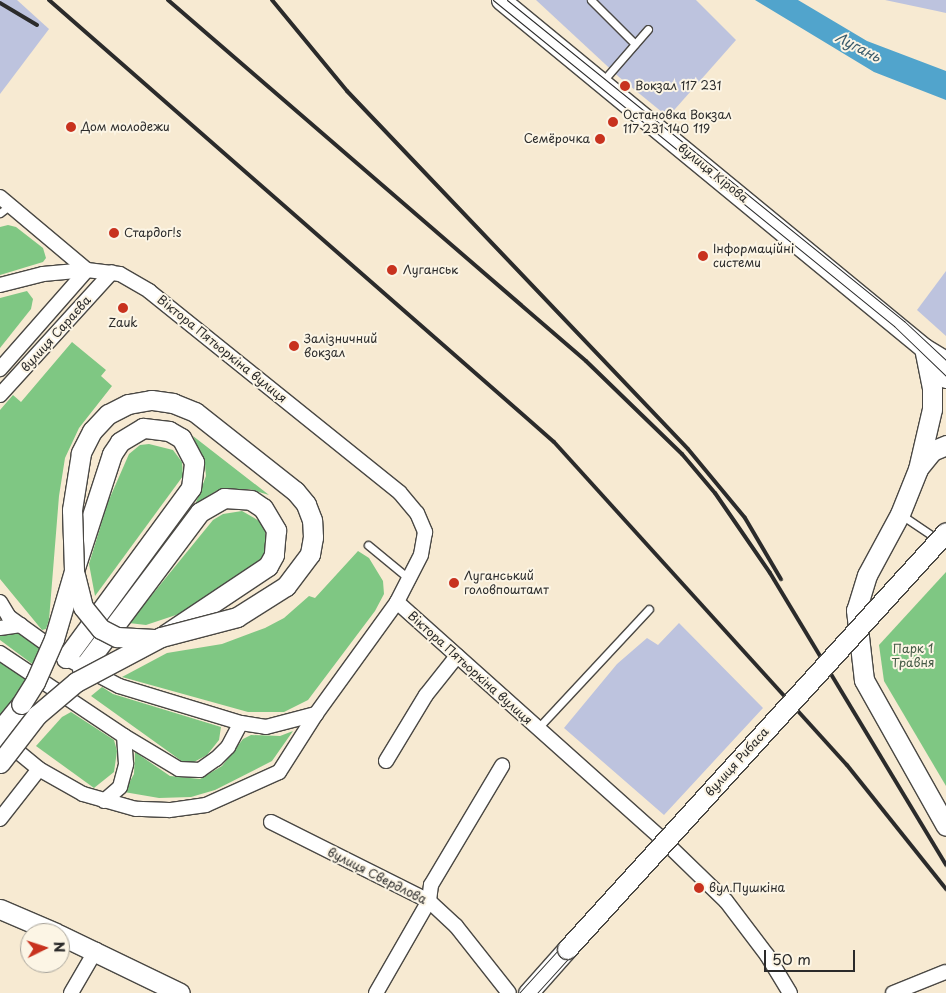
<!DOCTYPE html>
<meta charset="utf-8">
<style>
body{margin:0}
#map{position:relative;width:946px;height:993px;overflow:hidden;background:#f7ead2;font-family:"Playpen Sans",sans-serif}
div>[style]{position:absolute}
.industrial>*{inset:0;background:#bdc3de}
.green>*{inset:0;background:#7fc783}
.water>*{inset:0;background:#51a4cc}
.roads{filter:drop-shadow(1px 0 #4a4844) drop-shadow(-1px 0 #4a4844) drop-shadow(0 1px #4a4844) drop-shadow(0 -1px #4a4844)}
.lane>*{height:7px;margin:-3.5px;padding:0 3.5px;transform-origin:3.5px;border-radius:3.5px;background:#fff}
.street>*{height:14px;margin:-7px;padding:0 7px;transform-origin:7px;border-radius:7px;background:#fff}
.secondary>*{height:19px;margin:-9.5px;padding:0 9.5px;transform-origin:9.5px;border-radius:9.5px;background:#fff}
.tram>*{height:1px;margin:-0.5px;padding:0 0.5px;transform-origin:0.5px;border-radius:0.5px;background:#2b2b2b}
.rail>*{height:4px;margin:-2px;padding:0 2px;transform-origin:2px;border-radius:2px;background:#2b2b2b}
.bridges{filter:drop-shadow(1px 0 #4a4844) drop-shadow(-1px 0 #4a4844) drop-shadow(0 1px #4a4844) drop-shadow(0 -1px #4a4844)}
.secondary-bridge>*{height:19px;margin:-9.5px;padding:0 9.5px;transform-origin:9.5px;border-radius:9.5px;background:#fff}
.dots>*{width:14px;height:14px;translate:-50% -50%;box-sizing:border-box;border:2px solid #fcf5e5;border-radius:50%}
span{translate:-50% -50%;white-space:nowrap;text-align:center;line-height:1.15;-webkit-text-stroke:4px #fcf5e5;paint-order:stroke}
.poi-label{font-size:12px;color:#2b2b2b}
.left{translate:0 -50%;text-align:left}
.right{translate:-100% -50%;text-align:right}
.street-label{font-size:12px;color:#2b2b2b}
.park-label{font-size:12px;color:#445a45}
.water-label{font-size:14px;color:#3a5b6b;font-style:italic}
.north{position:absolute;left:20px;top:923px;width:50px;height:50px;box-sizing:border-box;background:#fcf5e5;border:1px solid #a8a49b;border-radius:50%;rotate:86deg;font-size:14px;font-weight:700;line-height:20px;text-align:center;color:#2b2b2b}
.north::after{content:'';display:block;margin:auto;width:18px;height:22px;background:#c8321e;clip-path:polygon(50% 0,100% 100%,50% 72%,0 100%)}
.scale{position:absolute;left:764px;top:950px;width:91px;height:22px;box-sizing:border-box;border:2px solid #2b2b2b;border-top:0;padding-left:6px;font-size:15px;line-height:18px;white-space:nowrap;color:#2b2b2b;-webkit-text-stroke:4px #fcf5e5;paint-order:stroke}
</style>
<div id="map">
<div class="industrial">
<i style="clip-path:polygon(0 0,17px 0,49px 29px,0 94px)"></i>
<i style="clip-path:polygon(536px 0,696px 0,736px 40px,668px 117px,619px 77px)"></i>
<i style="clip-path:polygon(885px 0,946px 0,946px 13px,937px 11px)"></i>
<i style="clip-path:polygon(946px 271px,946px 336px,917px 310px)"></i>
<i style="clip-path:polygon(679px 623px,763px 708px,664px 815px,564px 728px,617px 664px,647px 638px,658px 645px)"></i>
</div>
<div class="green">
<i style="clip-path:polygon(8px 225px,16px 227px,43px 248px,46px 258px,43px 262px,0 275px,0 227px)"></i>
<i style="clip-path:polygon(27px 291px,33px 299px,31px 309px,0 348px,0 298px)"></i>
<i style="clip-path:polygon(72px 342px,106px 370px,101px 376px,112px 386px,79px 428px,65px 458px,59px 496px,49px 620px,46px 629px,42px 630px,0 579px,0 410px,13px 395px,21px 402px)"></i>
<i style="clip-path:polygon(193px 436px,269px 495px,249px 489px,228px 489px,216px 491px,195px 505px,206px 476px,205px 465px)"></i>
<i style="clip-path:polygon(149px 444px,173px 450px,182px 462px,183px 476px,95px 596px,89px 564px,108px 502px,129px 454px,140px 445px)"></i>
<i style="clip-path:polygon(242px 511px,261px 522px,265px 531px,266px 552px,257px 564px,182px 613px,146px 625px,129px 623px,213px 520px,223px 514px)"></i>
<i style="clip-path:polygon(358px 551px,369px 558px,383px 581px,384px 594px,375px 611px,308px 700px,284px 712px,248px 712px,122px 677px,167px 653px,222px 644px,265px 628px,284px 618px,309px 596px,315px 598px)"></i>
<i style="clip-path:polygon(946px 572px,946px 786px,884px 681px,879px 645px)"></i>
<i style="clip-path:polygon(18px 631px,43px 648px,35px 666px,0 640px,0 632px)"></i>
<i style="clip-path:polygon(0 661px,28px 681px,0 723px)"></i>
<i style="clip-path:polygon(102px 687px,113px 694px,221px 727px,219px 740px,207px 755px,194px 762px,183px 762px,91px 696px)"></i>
<i style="clip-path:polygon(71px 712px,114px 740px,117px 751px,114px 772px,94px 788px,36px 746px,62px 717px)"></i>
<i style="clip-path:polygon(293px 731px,272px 761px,215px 790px,191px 797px,159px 798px,124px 792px,134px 774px,135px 752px,170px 776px,200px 779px,222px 766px,243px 739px,251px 735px,280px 736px)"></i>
</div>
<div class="water">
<i style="clip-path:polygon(755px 0,798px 0,867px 41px,946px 71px,946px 100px,874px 72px)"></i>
</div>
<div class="roads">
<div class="lane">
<i style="left:591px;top:0;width:62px;rotate:45deg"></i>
<i style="left:602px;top:82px;width:70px;rotate:-49deg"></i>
<i style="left:0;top:213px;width:11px;rotate:-38deg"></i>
<i style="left:900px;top:514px;width:45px;rotate:34deg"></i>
<i style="left:368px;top:545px;width:52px;rotate:39.5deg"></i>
<i style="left:537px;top:729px;width:164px;rotate:-47deg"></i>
</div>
<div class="street">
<i style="left:0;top:197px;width:114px;rotate:40deg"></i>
<i style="left:87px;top:270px;width:132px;rotate:131.3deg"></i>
<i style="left:0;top:285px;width:44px;rotate:-14.3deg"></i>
<i style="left:43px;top:274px;width:44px;rotate:-5.2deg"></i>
<i style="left:87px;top:270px;width:33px;rotate:7deg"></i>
<i style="left:120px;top:274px;width:34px;rotate:30deg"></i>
<i style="left:149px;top:291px;width:322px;rotate:38.8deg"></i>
<i style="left:400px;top:493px;width:26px;rotate:50deg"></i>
<i style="left:417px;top:513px;width:21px;rotate:67deg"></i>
<i style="left:425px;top:532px;width:23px;rotate:100deg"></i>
<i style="left:421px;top:555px;width:53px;rotate:117.1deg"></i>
<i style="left:397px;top:602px;width:138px;rotate:125.9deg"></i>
<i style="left:316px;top:714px;width:69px;rotate:122.5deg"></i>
<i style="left:279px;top:772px;width:80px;rotate:155.7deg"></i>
<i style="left:206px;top:805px;width:37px;rotate:172deg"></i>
<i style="left:169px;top:810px;width:33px;rotate:-178deg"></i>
<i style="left:136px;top:809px;width:55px;rotate:-164.2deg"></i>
<i style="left:83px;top:794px;width:51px;rotate:-150.4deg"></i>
<i style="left:39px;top:769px;width:50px;rotate:-140.6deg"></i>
<i style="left:0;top:395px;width:166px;rotate:-47.7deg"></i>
<i style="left:0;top:602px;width:17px;rotate:59deg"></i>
<i style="left:9px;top:617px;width:70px;rotate:35.7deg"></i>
<i style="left:66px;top:658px;width:60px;rotate:27.8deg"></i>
<i style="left:119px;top:686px;width:127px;rotate:16.9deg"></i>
<i style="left:241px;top:723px;width:25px;rotate:9deg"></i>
<i style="left:266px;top:727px;width:52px;rotate:-14.6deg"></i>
<i style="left:397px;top:602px;width:358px;rotate:41.8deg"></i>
<i style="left:664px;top:841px;width:86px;rotate:44.1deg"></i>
<i style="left:726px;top:901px;width:68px;rotate:52.8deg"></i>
<i style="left:767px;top:955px;width:44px;rotate:58.8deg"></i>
<i style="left:0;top:628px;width:21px;rotate:-8deg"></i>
<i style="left:0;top:653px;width:149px;rotate:33.8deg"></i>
<i style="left:124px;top:736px;width:64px;rotate:31deg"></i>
<i style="left:179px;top:769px;width:21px;rotate:3deg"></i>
<i style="left:200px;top:770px;width:19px;rotate:-35deg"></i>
<i style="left:216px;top:759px;width:17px;rotate:-45deg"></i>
<i style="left:228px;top:747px;width:27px;rotate:-62deg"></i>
<i style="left:386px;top:761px;width:77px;rotate:-58.8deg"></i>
<i style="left:426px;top:695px;width:50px;rotate:-51.5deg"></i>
<i style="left:104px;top:801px;width:21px;rotate:-41deg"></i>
<i style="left:120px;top:787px;width:24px;rotate:-75deg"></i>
<i style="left:126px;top:764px;width:28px;rotate:-94deg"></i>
<i style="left:0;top:819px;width:63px;rotate:-52deg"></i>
<i style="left:271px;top:822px;width:177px;rotate:26.6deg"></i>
<i style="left:429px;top:901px;width:37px;rotate:43deg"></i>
<i style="left:456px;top:926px;width:85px;rotate:51.7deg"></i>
<i style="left:71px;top:993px;width:50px;rotate:-59.8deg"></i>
<i style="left:376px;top:993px;width:106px;rotate:-60.1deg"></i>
<i style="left:429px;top:901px;width:16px;rotate:-83deg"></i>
<i style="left:431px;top:885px;width:139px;rotate:-59.2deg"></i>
<i style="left:893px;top:993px;width:56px;rotate:-22deg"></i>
</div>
<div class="secondary">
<i style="left:501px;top:0;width:548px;rotate:39.44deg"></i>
<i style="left:924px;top:348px;width:26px;rotate:31deg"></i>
<i style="left:924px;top:348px;width:41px;rotate:78.7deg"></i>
<i style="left:932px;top:388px;width:21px;rotate:90deg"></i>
<i style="left:932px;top:409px;width:62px;rotate:103.1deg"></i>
<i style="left:918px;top:469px;width:48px;rotate:111.8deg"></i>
<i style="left:900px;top:514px;width:69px;rotate:118.4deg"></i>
<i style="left:867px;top:575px;width:37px;rotate:107deg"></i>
<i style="left:856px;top:610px;width:70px;rotate:83.5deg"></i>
<i style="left:864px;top:680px;width:167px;rotate:60.7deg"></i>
<i style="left:928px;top:353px;width:31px;rotate:54deg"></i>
<i style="left:920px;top:466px;width:19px;rotate:-51deg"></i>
<i style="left:932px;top:451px;width:15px;rotate:-23deg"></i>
<i style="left:66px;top:658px;width:211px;rotate:-53.7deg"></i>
<i style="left:191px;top:488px;width:26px;rotate:-83deg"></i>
<i style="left:194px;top:462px;width:27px;rotate:-118deg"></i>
<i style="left:181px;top:438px;width:14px;rotate:-150deg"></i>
<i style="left:169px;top:431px;width:26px;rotate:-173deg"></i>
<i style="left:143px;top:428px;width:27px;rotate:149deg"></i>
<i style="left:120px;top:442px;width:14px;rotate:124deg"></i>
<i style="left:112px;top:454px;width:120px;rotate:108deg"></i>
<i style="left:82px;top:669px;width:196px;rotate:-53.1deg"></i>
<i style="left:200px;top:512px;width:28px;rotate:-30deg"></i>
<i style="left:224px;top:498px;width:27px;rotate:4deg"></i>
<i style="left:251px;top:500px;width:14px;rotate:34deg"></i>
<i style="left:263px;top:508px;width:26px;rotate:59deg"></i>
<i style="left:276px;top:530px;width:25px;rotate:95deg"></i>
<i style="left:274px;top:555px;width:13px;rotate:119deg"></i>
<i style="left:268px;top:566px;width:123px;rotate:146.3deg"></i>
<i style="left:0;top:730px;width:33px;rotate:-51deg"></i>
<i style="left:0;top:909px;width:61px;rotate:23.2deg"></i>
<i style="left:60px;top:935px;width:133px;rotate:25.8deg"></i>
<i style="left:528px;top:993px;width:59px;rotate:-48.4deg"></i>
</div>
</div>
<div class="tram">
<i style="left:493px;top:0;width:517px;rotate:39.11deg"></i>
<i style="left:894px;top:326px;width:72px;rotate:43.9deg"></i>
<i style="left:507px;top:0;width:511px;rotate:38.96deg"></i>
<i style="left:904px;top:321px;width:57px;rotate:42.9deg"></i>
<i style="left:519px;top:993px;width:635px;rotate:-47.74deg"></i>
<i style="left:537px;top:993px;width:609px;rotate:-47.8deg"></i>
</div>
<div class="rail">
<i style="left:49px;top:0;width:671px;rotate:41.19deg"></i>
<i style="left:554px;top:442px;width:436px;rotate:47.8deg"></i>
<i style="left:847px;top:765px;width:159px;rotate:51.4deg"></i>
<i style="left:168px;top:0;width:552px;rotate:40.82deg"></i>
<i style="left:586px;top:361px;width:134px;rotate:44.1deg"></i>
<i style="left:682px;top:454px;width:51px;rotate:49.8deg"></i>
<i style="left:715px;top:493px;width:97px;rotate:55.5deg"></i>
<i style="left:770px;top:573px;width:341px;rotate:58.9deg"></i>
<i style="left:272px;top:0;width:118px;rotate:50.5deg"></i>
<i style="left:347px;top:91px;width:494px;rotate:46.4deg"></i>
<i style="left:688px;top:449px;width:89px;rotate:50.4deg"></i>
<i style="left:745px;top:518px;width:71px;rotate:59.5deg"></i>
<i style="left:0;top:3px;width:43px;rotate:30.7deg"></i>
</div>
<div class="bridges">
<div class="secondary-bridge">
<i style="left:75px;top:575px;width:33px;rotate:76deg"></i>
<i style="left:83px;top:607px;width:28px;rotate:51deg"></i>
<i style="left:101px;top:629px;width:18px;rotate:27deg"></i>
<i style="left:117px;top:637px;width:37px;rotate:3deg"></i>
<i style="left:0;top:763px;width:61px;rotate:-52.4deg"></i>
<i style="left:37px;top:715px;width:51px;rotate:-40.2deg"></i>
<i style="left:76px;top:682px;width:96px;rotate:-27.9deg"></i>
<i style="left:161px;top:637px;width:79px;rotate:-14.7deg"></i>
<i style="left:237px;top:617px;width:58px;rotate:-32.3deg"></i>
<i style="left:286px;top:586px;width:40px;rotate:-53deg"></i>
<i style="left:310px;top:554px;width:17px;rotate:-80deg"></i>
<i style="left:313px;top:537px;width:17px;rotate:-93deg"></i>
<i style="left:312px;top:520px;width:17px;rotate:-111deg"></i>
<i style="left:306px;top:504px;width:17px;rotate:-130deg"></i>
<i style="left:295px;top:491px;width:127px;rotate:-141.7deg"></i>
<i style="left:195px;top:412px;width:24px;rotate:-158deg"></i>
<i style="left:173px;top:403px;width:22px;rotate:-172deg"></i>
<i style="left:151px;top:400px;width:23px;rotate:170deg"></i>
<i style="left:128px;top:404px;width:22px;rotate:153deg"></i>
<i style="left:108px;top:414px;width:23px;rotate:133deg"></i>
<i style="left:92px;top:431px;width:25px;rotate:117deg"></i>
<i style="left:81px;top:453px;width:58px;rotate:99deg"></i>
<i style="left:72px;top:510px;width:61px;rotate:88.1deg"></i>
<i style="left:74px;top:571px;width:71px;rotate:106.4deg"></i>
<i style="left:54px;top:639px;width:47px;rotate:113.8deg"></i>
<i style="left:35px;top:682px;width:26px;rotate:122deg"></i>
<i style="left:567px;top:949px;width:563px;rotate:-47.73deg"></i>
</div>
</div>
<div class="dots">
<i style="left:625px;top:86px;background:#c8321e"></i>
<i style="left:613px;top:122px;background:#c8321e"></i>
<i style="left:71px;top:127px;background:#c8321e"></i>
<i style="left:600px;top:139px;background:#c8321e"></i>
<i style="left:114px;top:233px;background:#c8321e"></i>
<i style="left:703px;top:256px;background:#c8321e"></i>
<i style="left:392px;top:270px;background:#c8321e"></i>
<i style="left:123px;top:308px;background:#c8321e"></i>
<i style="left:294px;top:346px;background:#c8321e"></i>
<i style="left:454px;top:583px;background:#c8321e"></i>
<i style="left:699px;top:888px;background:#c8321e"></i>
</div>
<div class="poi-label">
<span class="left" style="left:635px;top:86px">Вокзал 117 231</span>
<span class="left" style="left:623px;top:122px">Остановка Вокзал<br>117 231 140 119</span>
<span class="left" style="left:81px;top:127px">Дом молодежи</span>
<span class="right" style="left:590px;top:139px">Семёрочка</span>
<span class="left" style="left:124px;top:233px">Стардог!s</span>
<span class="left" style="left:713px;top:256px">Інформаційні<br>системи</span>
<span class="left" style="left:403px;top:270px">Луганськ</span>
<span style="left:123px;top:323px">Zauk</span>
<span class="left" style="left:304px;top:346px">Залізничний<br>вокзал</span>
<span class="left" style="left:464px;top:583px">Луганський<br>головпоштамт</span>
<span class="left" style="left:709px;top:888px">вул.Пушкіна</span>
</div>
<div class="street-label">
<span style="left:713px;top:173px;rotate:39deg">вулиця Кірова</span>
<span style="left:56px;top:334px;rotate:-48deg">вулиця Сараєва</span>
<span style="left:222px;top:349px;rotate:39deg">Віктора Пятьоркіна вулиця</span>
<span style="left:470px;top:668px;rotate:42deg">Віктора Пятьоркіна вулиця</span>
<span style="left:737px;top:762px;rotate:-48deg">вулиця Рибаса</span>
<span style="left:377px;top:876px;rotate:27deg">вулиця Свердлова</span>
</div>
<div class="park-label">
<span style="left:913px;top:656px">Парк 1<br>Травня</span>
</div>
<div class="water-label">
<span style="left:858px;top:47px;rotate:27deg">Лугань</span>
</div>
<div class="north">N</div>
<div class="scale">50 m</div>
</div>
